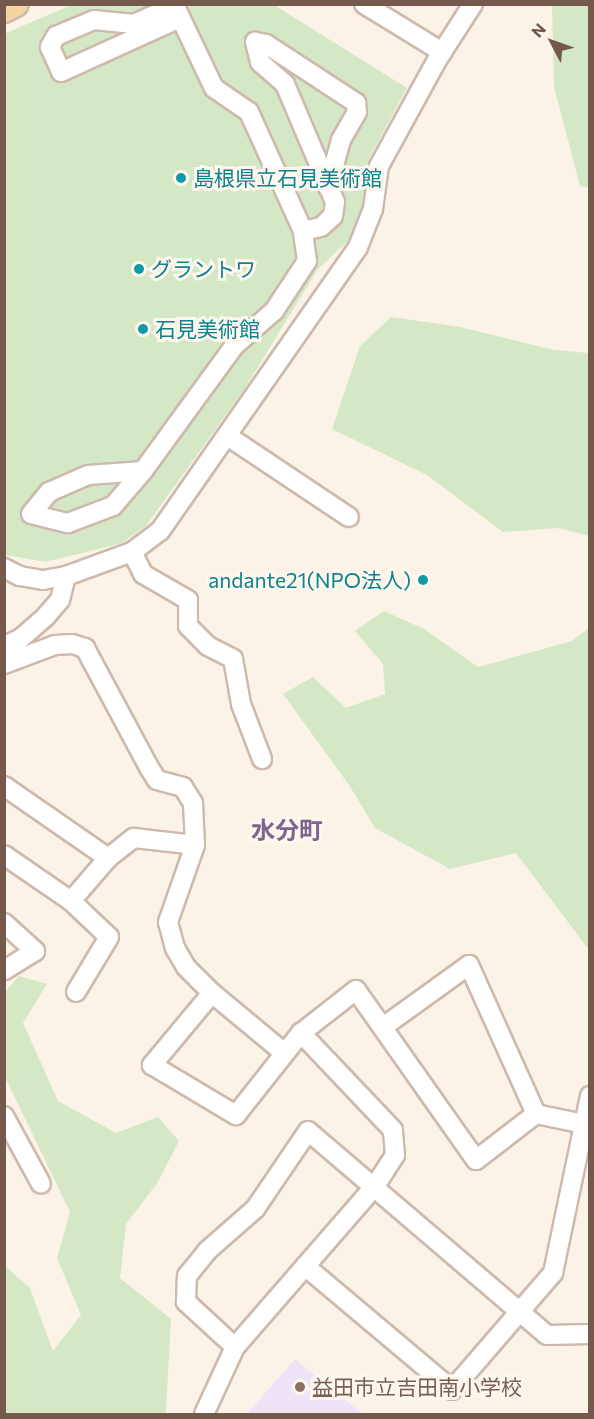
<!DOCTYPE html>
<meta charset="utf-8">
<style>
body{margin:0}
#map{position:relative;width:594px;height:1419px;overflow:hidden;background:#fbf3e7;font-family:Commissioner,"Noto Sans JP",sans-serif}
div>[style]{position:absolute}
.education>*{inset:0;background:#efe3f8}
.green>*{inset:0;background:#d5e8c6}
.roads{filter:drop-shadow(2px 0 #cdbaad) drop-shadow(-2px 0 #cdbaad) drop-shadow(0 2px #cdbaad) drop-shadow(0 -2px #cdbaad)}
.minor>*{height:18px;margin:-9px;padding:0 9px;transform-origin:9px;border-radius:9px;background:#fff}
.major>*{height:24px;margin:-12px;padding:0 12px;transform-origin:12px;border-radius:12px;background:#f6d4a2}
.dots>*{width:16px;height:16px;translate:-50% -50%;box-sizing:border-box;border:3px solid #fef7ed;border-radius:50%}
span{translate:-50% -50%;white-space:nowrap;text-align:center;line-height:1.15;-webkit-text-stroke:6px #fef7ed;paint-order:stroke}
.culture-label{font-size:21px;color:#0d838f}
.left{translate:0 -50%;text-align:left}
.right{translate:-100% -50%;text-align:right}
.education-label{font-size:21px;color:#785e54}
.quarter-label{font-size:24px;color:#7f6490;font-weight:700}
.frame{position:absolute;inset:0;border:6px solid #74594c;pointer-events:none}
.north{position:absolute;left:522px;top:12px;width:60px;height:60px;-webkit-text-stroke:4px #fef7ed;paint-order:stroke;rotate:311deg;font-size:16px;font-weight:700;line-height:24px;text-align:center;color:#74594c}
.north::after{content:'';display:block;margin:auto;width:21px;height:27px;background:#74594c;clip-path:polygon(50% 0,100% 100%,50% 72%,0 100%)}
</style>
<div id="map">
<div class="education">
<i style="clip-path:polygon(295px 1359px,363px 1414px,247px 1414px)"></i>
</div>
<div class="green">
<i style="clip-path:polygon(71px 5px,274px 5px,407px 88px,368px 160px,363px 204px,351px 238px,318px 269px,245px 388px,146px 526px,122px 543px,46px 562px,5px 555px,4px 34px)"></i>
<i style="clip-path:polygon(552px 5px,589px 5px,589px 188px,580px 186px,554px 87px)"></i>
<i style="clip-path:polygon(391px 317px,460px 327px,554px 350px,589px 353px,589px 536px,558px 528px,503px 532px,427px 475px,332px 429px,360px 346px)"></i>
<i style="clip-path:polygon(384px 611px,424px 629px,478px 667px,572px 641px,589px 628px,589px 950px,516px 853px,450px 869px,375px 828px,349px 785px,283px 694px,313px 677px,346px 708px,385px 694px,383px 664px,355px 631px)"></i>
<i style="clip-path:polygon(19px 976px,47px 984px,23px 1023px,58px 1101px,116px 1133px,158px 1117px,179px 1141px,158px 1182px,126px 1224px,120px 1278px,171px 1319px,166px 1412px,157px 1414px,5px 1414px,5px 1266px,30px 1288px,53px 1351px,81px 1315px,57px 1258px,70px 1212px,5px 1077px,5px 992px)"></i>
</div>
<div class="roads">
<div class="minor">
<i style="left:163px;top:4px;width:7px;rotate:90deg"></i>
<i style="left:163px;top:11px;width:32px;rotate:156deg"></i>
<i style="left:134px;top:24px;width:40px;rotate:-174.3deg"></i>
<i style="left:94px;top:20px;width:41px;rotate:157.2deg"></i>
<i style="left:56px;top:36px;width:13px;rotate:119deg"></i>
<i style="left:50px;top:47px;width:27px;rotate:66deg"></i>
<i style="left:61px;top:72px;width:131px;rotate:-24.4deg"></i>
<i style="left:364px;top:4px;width:92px;rotate:31.6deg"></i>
<i style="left:303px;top:231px;width:18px;rotate:-13deg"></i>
<i style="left:321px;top:227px;width:16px;rotate:-43deg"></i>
<i style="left:333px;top:216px;width:14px;rotate:-82deg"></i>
<i style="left:335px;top:202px;width:128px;rotate:-113deg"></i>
<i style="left:285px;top:84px;width:33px;rotate:-139deg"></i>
<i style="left:260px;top:62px;width:21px;rotate:-104deg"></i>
<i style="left:255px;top:42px;width:11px;rotate:10deg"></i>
<i style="left:266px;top:44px;width:108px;rotate:33.2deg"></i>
<i style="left:356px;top:103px;width:9px;rotate:84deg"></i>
<i style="left:357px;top:112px;width:32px;rotate:120deg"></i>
<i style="left:341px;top:140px;width:49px;rotate:105.5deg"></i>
<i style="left:229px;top:437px;width:144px;rotate:33.7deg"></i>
<i style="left:143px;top:471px;width:55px;rotate:175.8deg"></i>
<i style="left:88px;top:475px;width:43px;rotate:156.4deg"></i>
<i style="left:49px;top:492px;width:28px;rotate:129deg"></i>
<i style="left:31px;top:514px;width:38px;rotate:14deg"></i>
<i style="left:68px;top:523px;width:48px;rotate:-20.7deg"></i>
<i style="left:113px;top:506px;width:46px;rotate:-49.4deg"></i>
<i style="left:143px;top:471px;width:155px;rotate:-53.9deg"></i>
<i style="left:234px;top:346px;width:53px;rotate:-41.2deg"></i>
<i style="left:274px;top:311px;width:60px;rotate:-56.6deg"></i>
<i style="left:307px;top:261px;width:30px;rotate:-98deg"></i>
<i style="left:303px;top:231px;width:131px;rotate:-114.4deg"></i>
<i style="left:249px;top:112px;width:42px;rotate:-145.6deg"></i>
<i style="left:214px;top:88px;width:93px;rotate:-115.5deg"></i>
<i style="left:132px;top:552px;width:25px;rotate:63deg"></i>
<i style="left:143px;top:574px;width:52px;rotate:30deg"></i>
<i style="left:188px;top:600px;width:26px;rotate:90deg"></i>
<i style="left:188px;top:626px;width:28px;rotate:45deg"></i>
<i style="left:208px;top:646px;width:28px;rotate:27deg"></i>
<i style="left:233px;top:659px;width:46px;rotate:79.9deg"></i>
<i style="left:241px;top:704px;width:59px;rotate:69.1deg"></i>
<i style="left:4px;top:568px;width:18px;rotate:27deg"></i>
<i style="left:20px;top:576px;width:23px;rotate:10deg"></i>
<i style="left:43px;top:580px;width:23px;rotate:-10deg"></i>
<i style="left:66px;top:576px;width:70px;rotate:-20deg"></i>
<i style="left:132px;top:552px;width:35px;rotate:-37deg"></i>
<i style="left:160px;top:531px;width:346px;rotate:-55.1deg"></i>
<i style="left:358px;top:247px;width:41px;rotate:-68.5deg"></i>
<i style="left:373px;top:209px;width:43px;rotate:-82.1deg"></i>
<i style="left:379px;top:166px;width:121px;rotate:-61.3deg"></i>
<i style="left:437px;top:60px;width:67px;rotate:-57.3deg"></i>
<i style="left:4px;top:646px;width:17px;rotate:-24deg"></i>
<i style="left:20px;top:639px;width:35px;rotate:-41deg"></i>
<i style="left:46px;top:616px;width:21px;rotate:-49deg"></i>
<i style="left:60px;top:600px;width:25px;rotate:-76deg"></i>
<i style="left:4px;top:664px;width:54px;rotate:-20.4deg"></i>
<i style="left:55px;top:645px;width:17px;rotate:-3deg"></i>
<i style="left:72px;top:644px;width:14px;rotate:17deg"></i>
<i style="left:85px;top:648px;width:137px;rotate:61.8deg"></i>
<i style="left:150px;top:769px;width:13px;rotate:58deg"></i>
<i style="left:157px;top:780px;width:27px;rotate:15deg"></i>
<i style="left:183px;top:787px;width:19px;rotate:58deg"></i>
<i style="left:193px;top:803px;width:42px;rotate:87.3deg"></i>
<i style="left:195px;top:845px;width:82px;rotate:109.3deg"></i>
<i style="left:168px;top:922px;width:27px;rotate:75deg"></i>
<i style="left:175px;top:948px;width:22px;rotate:60deg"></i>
<i style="left:186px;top:967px;width:37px;rotate:45deg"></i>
<i style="left:212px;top:993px;width:92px;rotate:39.7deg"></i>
<i style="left:4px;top:786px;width:126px;rotate:34.7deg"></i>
<i style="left:4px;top:855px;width:81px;rotate:34.5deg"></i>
<i style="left:71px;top:901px;width:52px;rotate:43.5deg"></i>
<i style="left:109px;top:937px;width:64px;rotate:121deg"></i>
<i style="left:71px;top:901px;width:57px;rotate:-49.3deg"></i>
<i style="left:108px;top:858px;width:33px;rotate:-38deg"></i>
<i style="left:134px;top:838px;width:61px;rotate:6.5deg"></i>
<i style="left:4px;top:923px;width:42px;rotate:42.1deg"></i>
<i style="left:35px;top:951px;width:36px;rotate:148deg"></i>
<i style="left:212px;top:993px;width:94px;rotate:129.8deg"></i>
<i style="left:152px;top:1065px;width:98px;rotate:30.8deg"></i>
<i style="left:236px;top:1115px;width:105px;rotate:-51.6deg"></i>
<i style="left:301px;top:1033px;width:70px;rotate:-38deg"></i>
<i style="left:356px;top:990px;width:208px;rotate:54.8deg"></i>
<i style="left:476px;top:1160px;width:76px;rotate:-37.5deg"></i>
<i style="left:383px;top:1027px;width:106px;rotate:-35.8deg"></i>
<i style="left:469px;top:965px;width:163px;rotate:65.8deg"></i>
<i style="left:536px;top:1114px;width:49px;rotate:11.8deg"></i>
<i style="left:4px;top:1116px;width:77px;rotate:61.4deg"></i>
<i style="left:305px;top:1266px;width:192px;rotate:40.1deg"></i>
<i style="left:452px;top:1390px;width:155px;rotate:-49.2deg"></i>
<i style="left:553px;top:1273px;width:181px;rotate:-78.2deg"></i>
<i style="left:235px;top:1347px;width:67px;rotate:-137.4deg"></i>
<i style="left:186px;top:1302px;width:26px;rotate:-88deg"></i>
<i style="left:187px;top:1276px;width:32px;rotate:-51deg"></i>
<i style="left:207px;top:1251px;width:64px;rotate:-41.2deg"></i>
<i style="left:255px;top:1209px;width:94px;rotate:-55.8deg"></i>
<i style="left:308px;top:1131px;width:314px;rotate:40.5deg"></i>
<i style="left:547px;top:1335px;width:43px;rotate:-1.3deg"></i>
<i style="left:204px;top:1414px;width:74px;rotate:-65.2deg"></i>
<i style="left:235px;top:1347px;width:213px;rotate:-49deg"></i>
<i style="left:375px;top:1186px;width:37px;rotate:-57deg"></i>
<i style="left:395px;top:1155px;width:25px;rotate:-95deg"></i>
<i style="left:393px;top:1130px;width:134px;rotate:-133.5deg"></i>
</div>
<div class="major">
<i style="left:4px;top:10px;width:13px;rotate:-27deg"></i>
</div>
</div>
<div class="dots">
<i style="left:181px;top:178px;background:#0f9aa8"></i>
<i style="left:139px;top:269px;background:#0f9aa8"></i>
<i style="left:143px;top:329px;background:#0f9aa8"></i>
<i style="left:423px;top:580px;background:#0f9aa8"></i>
<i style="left:300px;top:1387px;background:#8d6e63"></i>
</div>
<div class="culture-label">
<span class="left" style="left:193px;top:178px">島根県立石見美術館</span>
<span class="left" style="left:151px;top:269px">グラントワ</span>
<span class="left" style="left:155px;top:329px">石見美術館</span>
<span class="right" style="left:411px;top:580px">andante21(NPO法人)</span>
</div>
<div class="education-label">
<span class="left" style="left:312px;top:1387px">益田市立吉田南小学校</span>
</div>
<div class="quarter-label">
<span style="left:287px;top:830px">水分町</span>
</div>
<div class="frame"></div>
<div class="north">N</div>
</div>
